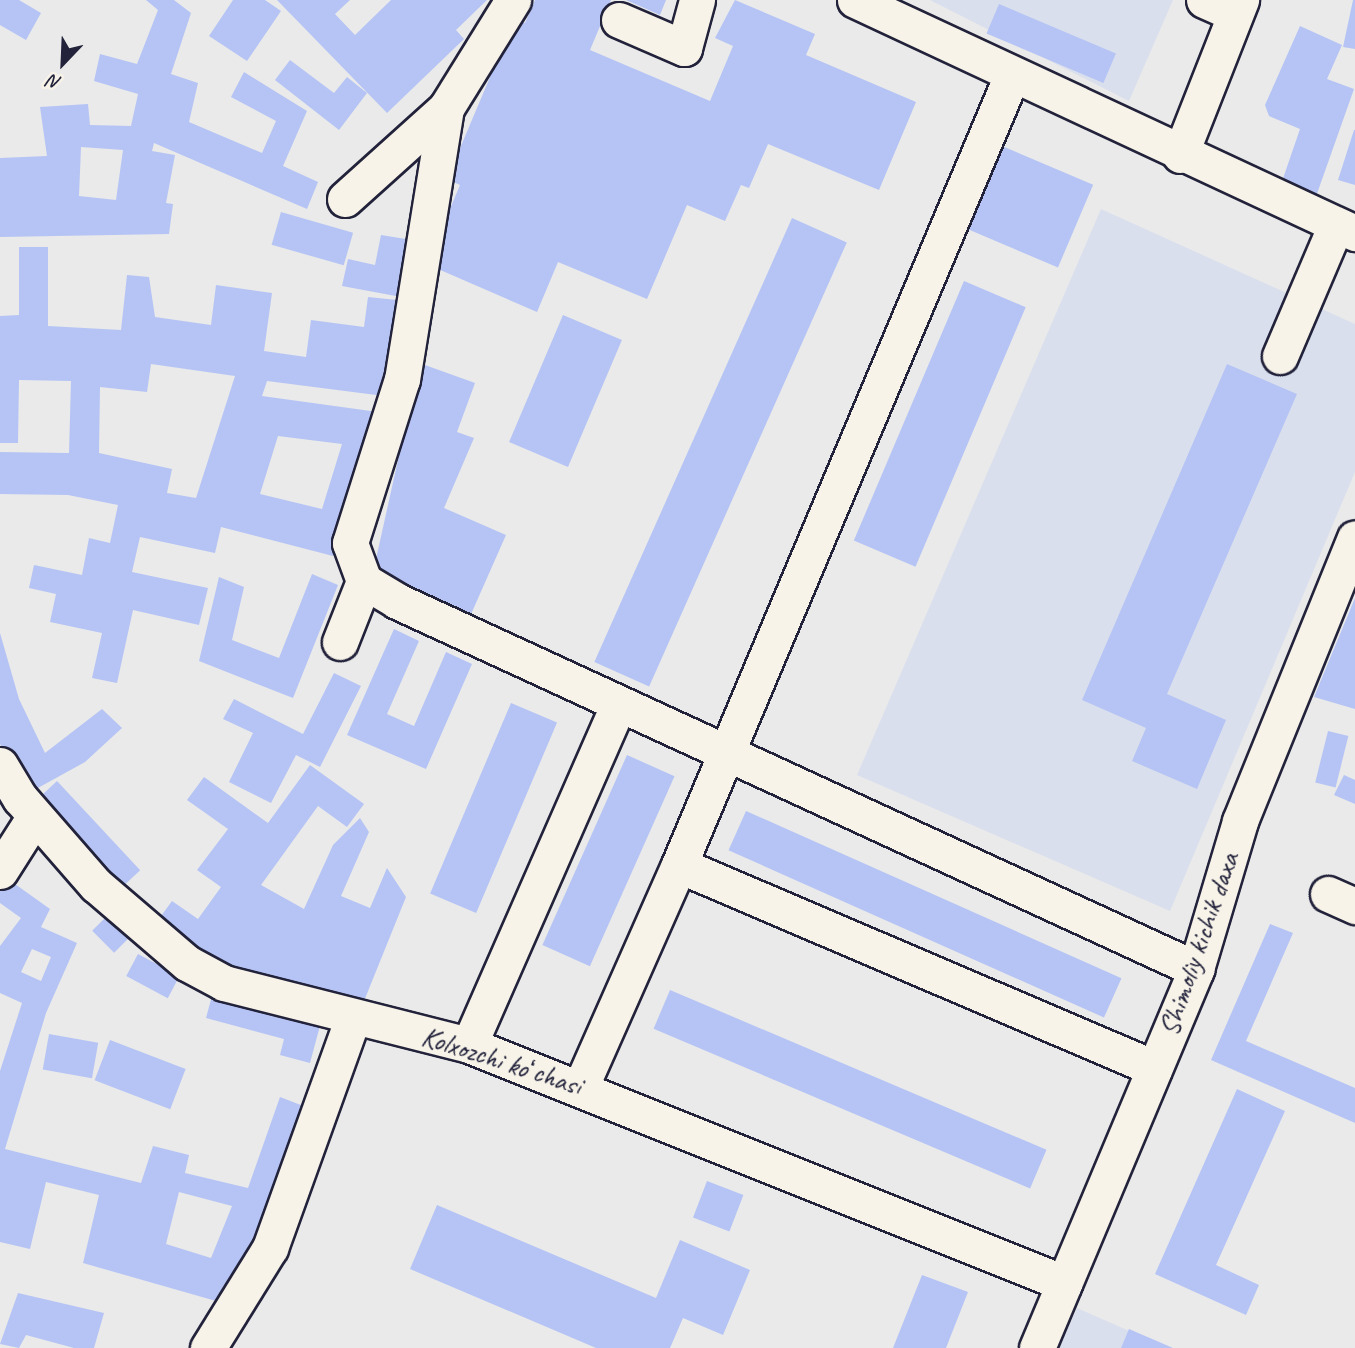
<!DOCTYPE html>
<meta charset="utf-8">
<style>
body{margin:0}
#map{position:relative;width:1355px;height:1348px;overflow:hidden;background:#eaeaea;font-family:Caveat,sans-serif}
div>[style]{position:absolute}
.built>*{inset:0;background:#dadfed}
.building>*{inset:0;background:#b5c4f4;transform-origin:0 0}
.roads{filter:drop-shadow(2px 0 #22223b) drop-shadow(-2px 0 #22223b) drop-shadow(0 2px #22223b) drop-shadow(0 -2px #22223b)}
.minor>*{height:35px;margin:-17.5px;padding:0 17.5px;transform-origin:17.5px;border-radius:17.5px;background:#f7f3e8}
span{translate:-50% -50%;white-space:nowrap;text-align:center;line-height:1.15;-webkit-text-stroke:5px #f7f3e8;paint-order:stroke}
.street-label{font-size:28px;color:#22223b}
.north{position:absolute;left:28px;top:28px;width:70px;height:70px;-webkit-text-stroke:5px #f7f3e8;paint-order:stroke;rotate:203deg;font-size:19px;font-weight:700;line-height:28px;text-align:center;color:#22223b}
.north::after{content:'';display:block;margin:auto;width:24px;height:32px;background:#22223b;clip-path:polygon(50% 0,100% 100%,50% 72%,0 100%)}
</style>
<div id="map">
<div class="built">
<i style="clip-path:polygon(930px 0,1173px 0,1129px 101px)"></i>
<i style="clip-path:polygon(1101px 209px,1355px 324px,1355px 472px,1170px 911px,857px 775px)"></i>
<i style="clip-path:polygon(1077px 1308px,1168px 1348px,1059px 1348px)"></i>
</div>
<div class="building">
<i style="clip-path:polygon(0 0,19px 0,41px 13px,26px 40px,0 25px)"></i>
<i style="clip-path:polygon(evenodd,146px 0,174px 0,191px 13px,171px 74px,198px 83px,189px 122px,262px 153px,276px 121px,231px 97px,244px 72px,307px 111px,283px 166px,318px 182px,307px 209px,154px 143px,152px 151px,175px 155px,166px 203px,173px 204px,169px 234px,0 237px,0 158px,47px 156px,40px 107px,88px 104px,90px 125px,131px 126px,138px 94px,94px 81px,100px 54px,137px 64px,158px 10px,146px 0,81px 147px,123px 150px,116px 200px,79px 196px,81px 147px)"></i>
<i style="clip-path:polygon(233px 0,265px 0,281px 11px,247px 61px,209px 36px)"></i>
<i style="clip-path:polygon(277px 0,350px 0,335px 14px,355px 35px,391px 0,487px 0,456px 30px,464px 39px,387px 113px)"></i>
<i style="clip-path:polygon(535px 0,611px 0,590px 50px,710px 101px,733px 46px,715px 38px,735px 0,815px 34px,806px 55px,916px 102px,879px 190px,768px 144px,749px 188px,741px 185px,725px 221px,687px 205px,647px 299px,558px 262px,537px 312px,438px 269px,436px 242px,460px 185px,447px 179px,515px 18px,525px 23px)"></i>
<i style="clip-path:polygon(626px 0,666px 0,660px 15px)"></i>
<i style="clip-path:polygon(1353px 0,1355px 0,1355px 49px,1343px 47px)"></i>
<i style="left:999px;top:4px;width:127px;height:32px;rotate:23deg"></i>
<i style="clip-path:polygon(1300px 26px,1342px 45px,1327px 79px,1354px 89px,1313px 205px,1278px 193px,1300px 129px,1269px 116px,1265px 105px)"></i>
<i style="clip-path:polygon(290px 60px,334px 93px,347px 77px,367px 93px,339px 130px,275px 80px)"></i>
<i style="clip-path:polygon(1354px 130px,1355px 130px,1355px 185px,1338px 180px)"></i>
<i style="left:1002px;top:146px;width:99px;height:90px;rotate:23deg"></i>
<i style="left:281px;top:212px;width:75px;height:34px;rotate:16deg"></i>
<i style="left:792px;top:218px;width:60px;height:486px;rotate:24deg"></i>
<i style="clip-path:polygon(381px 235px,412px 240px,401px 297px,342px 286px,348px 259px,375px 265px)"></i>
<i style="clip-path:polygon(evenodd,19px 247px,48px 247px,48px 326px,121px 330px,127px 275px,149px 277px,155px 317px,211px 325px,216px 285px,272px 293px,264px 351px,306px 357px,311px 320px,364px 327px,368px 297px,397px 300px,384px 396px,267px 381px,262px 396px,378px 412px,333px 556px,221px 527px,215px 553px,140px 537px,132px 572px,208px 588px,199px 625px,133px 610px,117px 683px,92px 678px,102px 633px,50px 622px,56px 594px,29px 588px,34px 565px,82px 575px,89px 538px,110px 543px,118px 505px,68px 495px,0 494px,0 452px,69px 453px,71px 381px,19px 380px,18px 443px,0 443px,0 316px,19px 315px,19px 247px,151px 364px,235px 376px,196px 498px,167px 493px,172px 469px,99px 453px,100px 387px,147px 392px,151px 364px,19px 247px,278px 436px,342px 444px,322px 509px,260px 494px,278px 436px)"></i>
<i style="left:964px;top:281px;width:67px;height:282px;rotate:23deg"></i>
<i style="left:563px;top:315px;width:64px;height:138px;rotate:23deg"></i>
<i style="clip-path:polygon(1227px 364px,1297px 394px,1167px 694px,1226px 720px,1197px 789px,1132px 761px,1146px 728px,1082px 700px)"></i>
<i style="clip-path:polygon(425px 365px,475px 383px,457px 432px,474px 438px,444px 508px,506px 535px,468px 621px,374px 568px,408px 415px)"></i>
<i style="clip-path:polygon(312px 574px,338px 585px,293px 698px,199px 661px,219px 577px,244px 587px,232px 640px,279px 658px)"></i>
<i style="clip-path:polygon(1355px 598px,1355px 709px,1314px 697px)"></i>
<i style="clip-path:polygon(394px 629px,419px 641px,387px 714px,414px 726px,446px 652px,472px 664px,426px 769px,347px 735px)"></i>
<i style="clip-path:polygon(0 633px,19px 699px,45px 753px,102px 709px,122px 728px,85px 762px,27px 794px,0 744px)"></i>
<i style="clip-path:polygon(334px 673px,361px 686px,320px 767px,296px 755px,271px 803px,229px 782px,253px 733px,223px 719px,234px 699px,303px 734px)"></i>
<i style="left:511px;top:703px;width:50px;height:207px;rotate:23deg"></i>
<i style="left:1328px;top:731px;width:21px;height:53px;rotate:14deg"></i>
<i style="left:627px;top:755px;width:52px;height:208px;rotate:24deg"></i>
<i style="clip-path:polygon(310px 765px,364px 804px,347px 827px,318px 806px,261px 885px,304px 909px,333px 845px,360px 818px,369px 832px,341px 896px,370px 908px,387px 868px,406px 897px,360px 1011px,228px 973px,153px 927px,172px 901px,198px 919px,221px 887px,197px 870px,228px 829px,187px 800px,204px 777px,268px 823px)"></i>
<i style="clip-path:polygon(1344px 775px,1355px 780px,1355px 804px,1334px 795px)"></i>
<i style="left:57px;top:781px;width:122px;height:33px;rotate:47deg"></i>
<i style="left:746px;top:811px;width:411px;height:43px;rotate:24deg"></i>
<i style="clip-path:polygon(evenodd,8px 879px,50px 909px,41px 927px,77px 943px,46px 1013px,5px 1149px,141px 1183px,153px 1146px,189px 1155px,185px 1173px,248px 1188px,280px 1097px,306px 1107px,230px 1305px,83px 1263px,99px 1195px,46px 1182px,30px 1249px,0 1242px,0 1071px,22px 1003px,0 993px,0 946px,21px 918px,0 903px,0 891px,8px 879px,32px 949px,51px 957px,41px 981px,21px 972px,32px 949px,8px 879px,179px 1192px,232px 1206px,211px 1258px,166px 1244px,179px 1192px)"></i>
<i style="left:112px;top:911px;width:31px;height:28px;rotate:45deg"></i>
<i style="clip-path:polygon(1270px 924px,1293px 933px,1246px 1041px,1355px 1088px,1355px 1123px,1211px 1060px)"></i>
<i style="left:138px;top:954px;width:47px;height:25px;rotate:28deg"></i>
<i style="left:670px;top:990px;width:409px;height:42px;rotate:23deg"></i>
<i style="clip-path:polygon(213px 992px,321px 1022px,310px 1063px,280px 1055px,284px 1039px,206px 1018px)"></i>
<i style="left:49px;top:1034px;width:50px;height:36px;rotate:10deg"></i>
<i style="left:110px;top:1040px;width:81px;height:43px;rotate:21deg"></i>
<i style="clip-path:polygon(1237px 1089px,1285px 1111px,1216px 1265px,1259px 1285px,1246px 1315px,1155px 1274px)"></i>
<i style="left:707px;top:1181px;width:39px;height:39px;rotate:21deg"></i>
<i style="clip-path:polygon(437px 1205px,656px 1298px,680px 1240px,750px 1270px,723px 1335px,683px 1318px,670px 1348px,596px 1348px,410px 1269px)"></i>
<i style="clip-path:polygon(922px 1275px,968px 1292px,946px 1348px,893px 1348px)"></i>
<i style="clip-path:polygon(18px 1293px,104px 1313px,94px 1348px,74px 1348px,26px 1335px,19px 1348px,0 1344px)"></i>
<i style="clip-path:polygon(1129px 1329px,1173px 1348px,1121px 1348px)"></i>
</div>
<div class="roads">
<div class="minor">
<i style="left:513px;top:0;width:127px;rotate:121.8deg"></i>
<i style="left:446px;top:108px;width:275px;rotate:99.2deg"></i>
<i style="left:402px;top:379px;width:172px;rotate:107.6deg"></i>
<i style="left:350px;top:543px;width:40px;rotate:69.8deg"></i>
<i style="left:364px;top:581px;width:39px;rotate:31deg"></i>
<i style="left:397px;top:601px;width:880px;rotate:24.73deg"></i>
<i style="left:855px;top:0;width:552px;rotate:24.99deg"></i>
<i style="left:1204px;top:0;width:34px;rotate:24deg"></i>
<i style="left:619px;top:20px;width:71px;rotate:23.3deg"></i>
<i style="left:684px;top:48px;width:50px;rotate:-74.8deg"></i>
<i style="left:1180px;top:155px;width:167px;rotate:-68.5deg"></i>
<i style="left:345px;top:199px;width:136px;rotate:-42deg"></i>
<i style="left:1280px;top:356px;width:142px;rotate:-66.9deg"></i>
<i style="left:340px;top:642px;width:66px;rotate:-68.5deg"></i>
<i style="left:0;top:765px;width:39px;rotate:59deg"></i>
<i style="left:20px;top:798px;width:116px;rotate:48.9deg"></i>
<i style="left:96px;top:885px;width:120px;rotate:40.6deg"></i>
<i style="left:187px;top:963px;width:42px;rotate:28.4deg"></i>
<i style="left:224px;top:983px;width:253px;rotate:14.2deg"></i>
<i style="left:469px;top:1045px;width:641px;rotate:21.8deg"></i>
<i style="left:679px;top:865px;width:517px;rotate:23.14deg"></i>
<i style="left:0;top:871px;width:65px;rotate:-57.5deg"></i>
<i style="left:1328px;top:894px;width:30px;rotate:24deg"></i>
<i style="left:469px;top:1045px;width:373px;rotate:-66.3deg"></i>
<i style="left:581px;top:1086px;width:242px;rotate:-66.1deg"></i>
<i style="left:679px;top:865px;width:857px;rotate:-67.14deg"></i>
<i style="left:208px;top:1348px;width:118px;rotate:-58.2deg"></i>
<i style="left:270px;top:1248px;width:245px;rotate:-70.2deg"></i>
<i style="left:1037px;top:1348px;width:411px;rotate:-67.2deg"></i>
<i style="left:1196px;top:969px;width:154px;rotate:-73.4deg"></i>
<i style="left:1240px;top:821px;width:305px;rotate:-67.9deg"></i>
</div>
</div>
<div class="street-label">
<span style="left:1199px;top:944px;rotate:-71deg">Shimoliy kichik daxa</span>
<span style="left:502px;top:1061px;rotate:18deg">Kolxozchi koʻchasi</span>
</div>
<div class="north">N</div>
</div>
